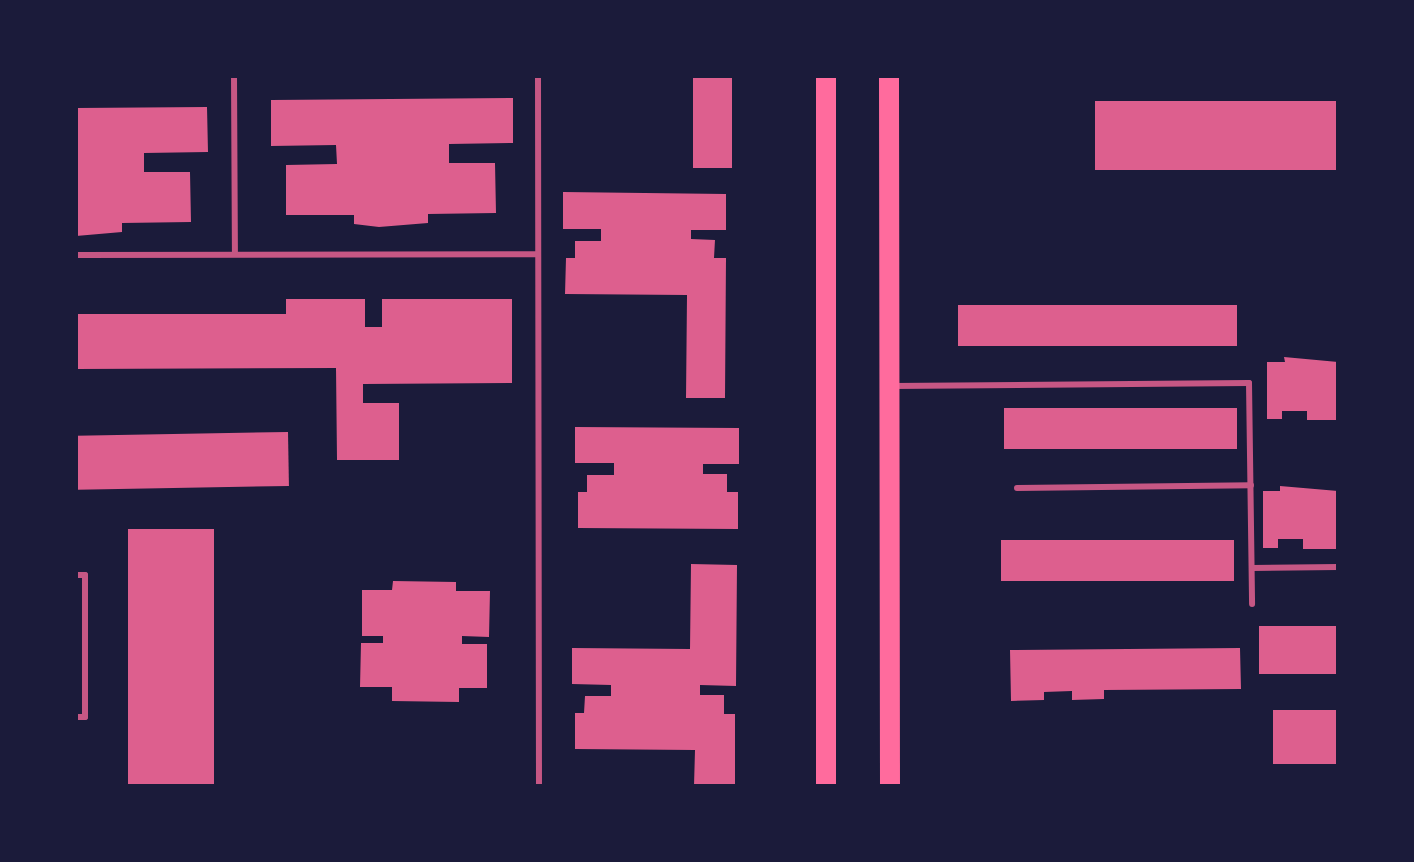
<!DOCTYPE html>
<style>
body{margin:0}
#map{position:relative;width:1414px;height:862px;overflow:hidden;background:#1b1b3a;font-family:"Playfair Display",serif}
div>[style]{position:absolute}
.building>*{inset:0;background:#dd5f8e;transform-origin:0 0}
.service>*{height:6px;margin:-3px;padding:0 3px;transform-origin:3px;border-radius:3px;background:#c65784}
.primary>*{height:20px;margin:-10px;padding:0 10px;transform-origin:10px;border-radius:10px;background:#ff6b9d}
span{translate:-50% -50%;white-space:nowrap;text-align:center;line-height:1.15;-webkit-text-stroke:8px #1b1b3a;paint-order:stroke}
.frame{position:absolute;inset:0;border:78px solid #1b1b3a;pointer-events:none}
</style>
<div id="map">
<div class="building">
<i style="left:693px;top:76px;width:39px;height:92px"></i>
<i style="clip-path:polygon(513px 98px,513px 143px,449px 144px,449px 163px,495px 163px,496px 213px,428px 214px,428px 223px,379px 227px,354px 224px,354px 215px,286px 215px,286px 165px,337px 164px,336px 145px,271px 146px,271px 100px)"></i>
<i style="left:1095px;top:101px;width:243px;height:69px"></i>
<i style="clip-path:polygon(207px 107px,208px 152px,144px 153px,144px 172px,190px 172px,191px 222px,122px 223px,122px 232px,76px 236px,76px 108px)"></i>
<i style="clip-path:polygon(563px 192px,726px 194px,726px 230px,691px 230px,691px 239px,715px 240px,714px 258px,726px 258px,725px 398px,686px 398px,687px 295px,565px 294px,566px 258px,575px 258px,575px 241px,601px 241px,601px 229px,563px 229px)"></i>
<i style="clip-path:polygon(286px 299px,365px 299px,365px 327px,382px 327px,382px 299px,512px 299px,512px 383px,363px 384px,363px 403px,399px 403px,399px 460px,337px 460px,336px 368px,76px 369px,76px 314px,286px 314px)"></i>
<i style="left:958px;top:305px;width:279px;height:41px"></i>
<i style="clip-path:polygon(1284px 357px,1338px 362px,1338px 420px,1307px 420px,1307px 411px,1282px 411px,1282px 419px,1267px 419px,1267px 362px,1285px 362px)"></i>
<i style="left:1237px;top:408px;width:41px;height:233px;rotate:90deg"></i>
<i style="clip-path:polygon(575px 427px,739px 428px,739px 464px,703px 464px,703px 474px,727px 474px,727px 492px,738px 492px,738px 529px,578px 528px,578px 492px,587px 492px,587px 475px,614px 475px,614px 463px,575px 463px)"></i>
<i style="left:288px;top:432px;width:54px;height:212px;rotate:89deg"></i>
<i style="clip-path:polygon(1280px 486px,1338px 491px,1338px 549px,1303px 549px,1303px 539px,1278px 539px,1278px 548px,1263px 548px,1263px 491px,1280px 491px)"></i>
<i style="left:128px;top:529px;width:86px;height:257px"></i>
<i style="left:1234px;top:540px;width:41px;height:233px;rotate:90deg"></i>
<i style="clip-path:polygon(691px 564px,737px 565px,736px 686px,700px 685px,700px 695px,724px 695px,724px 714px,735px 714px,735px 786px,694px 786px,695px 750px,575px 749px,575px 713px,584px 713px,585px 696px,611px 696px,611px 685px,572px 684px,572px 648px,690px 649px)"></i>
<i style="clip-path:polygon(393px 581px,456px 582px,456px 591px,490px 591px,489px 637px,462px 636px,462px 644px,487px 644px,487px 688px,459px 688px,459px 702px,392px 701px,392px 687px,360px 687px,361px 643px,383px 643px,383px 636px,362px 636px,362px 590px,392px 590px)"></i>
<i style="left:1338px;top:626px;width:48px;height:79px;rotate:90deg"></i>
<i style="clip-path:polygon(1240px 648px,1241px 689px,1104px 690px,1104px 699px,1072px 700px,1072px 691px,1044px 692px,1044px 700px,1011px 701px,1010px 650px)"></i>
<i style="left:1273px;top:710px;width:65px;height:54px"></i>
</div>
<div class="service">
<i style="left:234px;top:76px;width:178px;rotate:89.7deg"></i>
<i style="left:538px;top:76px;width:710px;rotate:89.92deg"></i>
<i style="left:76px;top:255px;width:462px;rotate:-0.1deg"></i>
<i style="left:893px;top:386px;width:356px;rotate:-0.5deg"></i>
<i style="left:1249px;top:383px;width:221px;rotate:89.2deg"></i>
<i style="left:1017px;top:488px;width:234px;rotate:-0.7deg"></i>
<i style="left:1252px;top:568px;width:86px;rotate:-0.7deg"></i>
<i style="left:76px;top:575px;width:9px"></i>
<i style="left:85px;top:575px;width:142px;rotate:90deg"></i>
<i style="left:85px;top:717px;width:9px;rotate:180deg"></i>
</div>
<div class="primary">
<i style="left:826px;top:76px;width:710px;rotate:90deg"></i>
<i style="left:889px;top:76px;width:710px;rotate:89.92deg"></i>
</div>
<div class="frame"></div>
</div>
